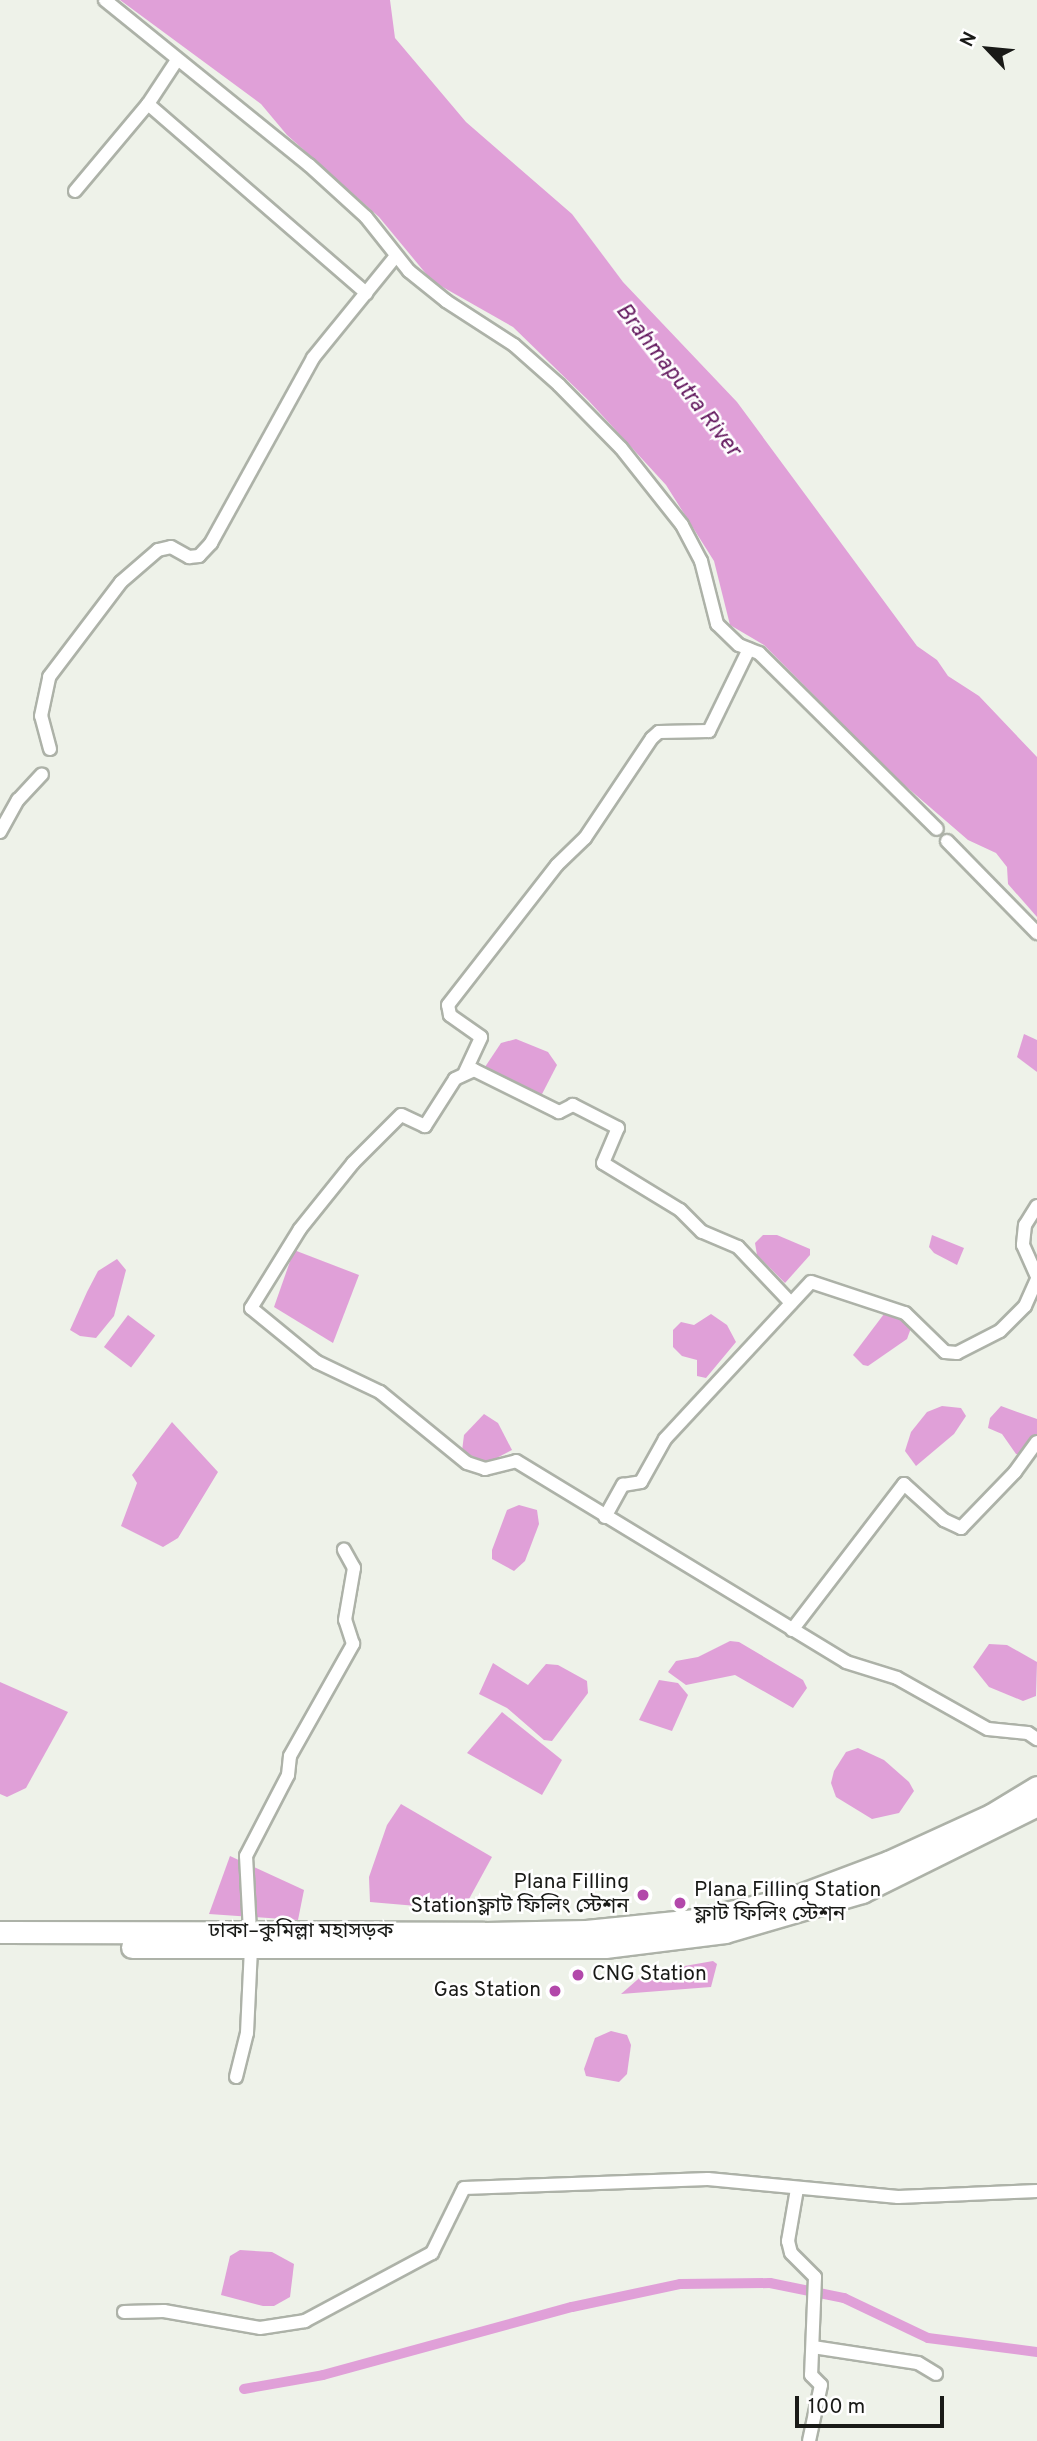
<!DOCTYPE html>
<meta charset="utf-8">
<style>
body{margin:0}
#map{position:relative;width:1037px;height:2441px;overflow:hidden;background:#eef2e9;font-family:Overpass,"Noto Sans Bengali",sans-serif}
div>[style]{position:absolute}
.water>*{inset:0;background:#e0a0d8;transform-origin:0 0}
.canal>*{height:10px;margin:-5px;padding:0 5px;transform-origin:5px;border-radius:5px;background:#e0a0d8}
.roads{filter:drop-shadow(2px 0 #adb2a8) drop-shadow(-2px 0 #adb2a8) drop-shadow(0 2px #adb2a8) drop-shadow(0 -2px #adb2a8)}
.street>*{height:12px;margin:-6px;padding:0 6px;transform-origin:6px;border-radius:6px;background:#fff}
.highway>*{height:21px;margin:-10.5px;padding:0 10.5px;transform-origin:10.5px;border-radius:10.5px;background:#fff}
.dots>*{width:19px;height:19px;translate:-50% -50%;box-sizing:border-box;border:4px solid #fff;border-radius:50%}
span{translate:-50% -50%;white-space:nowrap;text-align:center;line-height:1.15;-webkit-text-stroke:5px #fff;paint-order:stroke}
.poi-label{font-size:21px;color:#191a17}
.right{translate:-100% -50%;text-align:right}
.left{translate:0 -50%;text-align:left}
.street-label{font-size:21px;color:#191a17}
.water-label{font-size:23px;color:#63185e;font-style:italic}
.north{position:absolute;left:953px;top:14px;width:70px;height:70px;-webkit-text-stroke:5px #fff;paint-order:stroke;rotate:296deg;font-size:19px;font-weight:700;line-height:28px;text-align:center;color:#191a17}
.north::after{content:'';display:block;margin:auto;width:24px;height:32px;background:#191a17;clip-path:polygon(50% 0,100% 100%,50% 72%,0 100%)}
.scale{position:absolute;left:795px;top:2396px;width:149px;height:32px;box-sizing:border-box;border:4px solid #191a17;border-top:0;padding-left:9px;font-size:21px;line-height:24px;white-space:nowrap;color:#191a17;-webkit-text-stroke:5px #fff;paint-order:stroke}
</style>
<div id="map">
<div class="water">
<i style="clip-path:polygon(120px 0,390px 0,395px 38px,466px 122px,572px 214px,623px 282px,737px 402px,917px 646px,937px 660px,948px 676px,979px 696px,1037px 757px,1037px 917px,1008px 884px,1007px 867px,996px 853px,968px 840px,895px 777px,764px 645px,730px 625px,714px 561px,666px 485px,588px 400px,513px 327px,432px 281px,379px 217px,287px 135px,261px 104px)"></i>
<i style="clip-path:polygon(1024px 1034px,1037px 1040px,1037px 1072px,1017px 1057px)"></i>
<i style="clip-path:polygon(516px 1039px,548px 1052px,557px 1065px,541px 1096px,485px 1067px,501px 1043px)"></i>
<i style="clip-path:polygon(763px 1235px,777px 1235px,810px 1249px,810px 1255px,785px 1283px,757px 1255px,755px 1243px)"></i>
<i style="clip-path:polygon(932px 1235px,964px 1248px,957px 1265px,934px 1253px,929px 1247px)"></i>
<i style="clip-path:polygon(294px 1250px,359px 1275px,333px 1343px,274px 1307px)"></i>
<i style="clip-path:polygon(117px 1259px,126px 1270px,114px 1316px,96px 1338px,80px 1336px,70px 1330px,87px 1292px,98px 1271px)"></i>
<i style="clip-path:polygon(887px 1310px,911px 1328px,907px 1339px,868px 1366px,863px 1365px,853px 1355px)"></i>
<i style="clip-path:polygon(711px 1314px,727px 1325px,736px 1342px,706px 1378px,697px 1376px,697px 1360px,682px 1356px,673px 1347px,673px 1330px,681px 1322px,694px 1325px)"></i>
<i style="left:128px;top:1315px;width:34px;height:40px;rotate:37deg"></i>
<i style="clip-path:polygon(942px 1406px,961px 1408px,966px 1416px,954px 1434px,916px 1466px,905px 1451px,911px 1432px,927px 1412px)"></i>
<i style="clip-path:polygon(1001px 1406px,1037px 1419px,1037px 1438px,1024px 1455px,1016px 1454px,1002px 1434px,988px 1428px,990px 1418px)"></i>
<i style="clip-path:polygon(484px 1414px,498px 1423px,512px 1450px,487px 1463px,462px 1451px,464px 1435px)"></i>
<i style="clip-path:polygon(172px 1422px,218px 1472px,178px 1538px,163px 1547px,121px 1526px,137px 1483px,132px 1475px)"></i>
<i style="clip-path:polygon(519px 1505px,537px 1510px,539px 1524px,525px 1561px,514px 1571px,492px 1559px,492px 1550px,507px 1510px)"></i>
<i style="clip-path:polygon(730px 1641px,739px 1642px,803px 1680px,807px 1688px,793px 1708px,735px 1675px,686px 1685px,668px 1672px,676px 1661px,698px 1657px)"></i>
<i style="clip-path:polygon(989px 1644px,1007px 1645px,1037px 1662px,1036px 1696px,1023px 1701px,989px 1687px,973px 1667px)"></i>
<i style="clip-path:polygon(493px 1663px,528px 1685px,546px 1664px,558px 1665px,587px 1681px,588px 1693px,552px 1741px,544px 1740px,507px 1708px,479px 1694px)"></i>
<i style="clip-path:polygon(659px 1680px,678px 1683px,688px 1695px,672px 1731px,639px 1720px)"></i>
<i style="clip-path:polygon(0 1682px,68px 1712px,26px 1788px,7px 1797px,0 1794px)"></i>
<i style="clip-path:polygon(502px 1712px,562px 1760px,542px 1795px,467px 1753px)"></i>
<i style="clip-path:polygon(858px 1748px,884px 1760px,909px 1782px,914px 1791px,899px 1813px,872px 1819px,836px 1797px,831px 1783px,834px 1771px,846px 1752px)"></i>
<i style="clip-path:polygon(401px 1804px,492px 1857px,463px 1910px,370px 1902px,369px 1877px,387px 1825px)"></i>
<i style="clip-path:polygon(230px 1856px,304px 1890px,298px 1920px,209px 1914px)"></i>
<i style="clip-path:polygon(713px 1961px,717px 1964px,711px 1987px,621px 1994px,645px 1973px)"></i>
<i style="clip-path:polygon(611px 2031px,627px 2035px,631px 2045px,627px 2074px,619px 2082px,586px 2076px,584px 2069px,595px 2038px)"></i>
<i style="clip-path:polygon(240px 2250px,272px 2252px,294px 2264px,290px 2297px,274px 2306px,263px 2306px,221px 2295px,230px 2256px)"></i>
</div>
<div class="canal">
<i style="left:244px;top:2389px;width:80px;rotate:-10deg"></i>
<i style="left:323px;top:2375px;width:258px;rotate:-15.3deg"></i>
<i style="left:572px;top:2307px;width:110px;rotate:-12deg"></i>
<i style="left:680px;top:2284px;width:90px;rotate:-0.6deg"></i>
<i style="left:770px;top:2283px;width:76px;rotate:11.5deg"></i>
<i style="left:844px;top:2298px;width:93px;rotate:25.5deg"></i>
<i style="left:928px;top:2338px;width:110px;rotate:7.3deg"></i>
</div>
<div class="roads">
<div class="street">
<i style="left:105px;top:0;width:262px;rotate:39deg"></i>
<i style="left:309px;top:165px;width:77px;rotate:42.4deg"></i>
<i style="left:366px;top:217px;width:69px;rotate:51.5deg"></i>
<i style="left:409px;top:271px;width:48px;rotate:39deg"></i>
<i style="left:446px;top:301px;width:81px;rotate:32.9deg"></i>
<i style="left:514px;top:345px;width:60px;rotate:41.6deg"></i>
<i style="left:559px;top:385px;width:88px;rotate:45.5deg"></i>
<i style="left:621px;top:448px;width:98px;rotate:51.6deg"></i>
<i style="left:682px;top:525px;width:41px;rotate:62.2deg"></i>
<i style="left:701px;top:561px;width:65px;rotate:75.7deg"></i>
<i style="left:717px;top:624px;width:30px;rotate:44deg"></i>
<i style="left:739px;top:645px;width:22px;rotate:22deg"></i>
<i style="left:759px;top:653px;width:250px;rotate:44.7deg"></i>
<i style="left:148px;top:104px;width:289px;rotate:40.9deg"></i>
<i style="left:75px;top:191px;width:114px;rotate:-50deg"></i>
<i style="left:148px;top:104px;width:53px;rotate:-56.6deg"></i>
<i style="left:50px;top:749px;width:34px;rotate:-105deg"></i>
<i style="left:41px;top:716px;width:40px;rotate:-78deg"></i>
<i style="left:49px;top:677px;width:119px;rotate:-52.8deg"></i>
<i style="left:121px;top:582px;width:49px;rotate:-40.9deg"></i>
<i style="left:158px;top:550px;width:13px;rotate:-13deg"></i>
<i style="left:171px;top:547px;width:21px;rotate:29deg"></i>
<i style="left:189px;top:557px;width:10px;rotate:-6deg"></i>
<i style="left:199px;top:556px;width:18px;rotate:-47deg"></i>
<i style="left:211px;top:543px;width:211px;rotate:-61.1deg"></i>
<i style="left:313px;top:358px;width:130px;rotate:-50.9deg"></i>
<i style="left:0;top:832px;width:37px;rotate:-61deg"></i>
<i style="left:18px;top:800px;width:35px;rotate:-47deg"></i>
<i style="left:947px;top:841px;width:129px;rotate:45.6deg"></i>
<i style="left:465px;top:1072px;width:38px;rotate:-65deg"></i>
<i style="left:481px;top:1037px;width:38px;rotate:-145deg"></i>
<i style="left:450px;top:1015px;width:10px;rotate:-101deg"></i>
<i style="left:448px;top:1005px;width:177px;rotate:-52.1deg"></i>
<i style="left:557px;top:865px;width:39px;rotate:-44deg"></i>
<i style="left:585px;top:838px;width:120px;rotate:-56.2deg"></i>
<i style="left:652px;top:738px;width:9px;rotate:-41deg"></i>
<i style="left:659px;top:732px;width:50px;rotate:-1.1deg"></i>
<i style="left:709px;top:731px;width:91px;rotate:-64deg"></i>
<i style="left:1037px;top:1206px;width:22px;rotate:122deg"></i>
<i style="left:1025px;top:1225px;width:20px;rotate:96deg"></i>
<i style="left:1023px;top:1245px;width:35px;rotate:66deg"></i>
<i style="left:791px;top:1303px;width:77px;rotate:-133.4deg"></i>
<i style="left:738px;top:1247px;width:39px;rotate:-157deg"></i>
<i style="left:702px;top:1232px;width:31px;rotate:-135deg"></i>
<i style="left:680px;top:1210px;width:90px;rotate:-148.6deg"></i>
<i style="left:603px;top:1163px;width:38px;rotate:-67deg"></i>
<i style="left:618px;top:1128px;width:51px;rotate:-152.9deg"></i>
<i style="left:573px;top:1105px;width:16px;rotate:153deg"></i>
<i style="left:559px;top:1112px;width:95px;rotate:-153.7deg"></i>
<i style="left:474px;top:1070px;width:21px;rotate:155deg"></i>
<i style="left:455px;top:1079px;width:56px;rotate:122.6deg"></i>
<i style="left:425px;top:1126px;width:26px;rotate:-155deg"></i>
<i style="left:401px;top:1115px;width:68px;rotate:135deg"></i>
<i style="left:353px;top:1163px;width:85px;rotate:128.8deg"></i>
<i style="left:300px;top:1229px;width:93px;rotate:121.8deg"></i>
<i style="left:251px;top:1308px;width:85px;rotate:39.3deg"></i>
<i style="left:317px;top:1362px;width:70px;rotate:25.5deg"></i>
<i style="left:380px;top:1392px;width:112px;rotate:39.2deg"></i>
<i style="left:467px;top:1463px;width:19px;rotate:18deg"></i>
<i style="left:485px;top:1469px;width:32px;rotate:-14deg"></i>
<i style="left:516px;top:1461px;width:386px;rotate:31.3deg"></i>
<i style="left:846px;top:1662px;width:53px;rotate:17.4deg"></i>
<i style="left:897px;top:1678px;width:104px;rotate:29.3deg"></i>
<i style="left:988px;top:1729px;width:40px;rotate:5.7deg"></i>
<i style="left:1028px;top:1733px;width:11px;rotate:34deg"></i>
<i style="left:605px;top:1517px;width:37px;rotate:-61deg"></i>
<i style="left:623px;top:1485px;width:18px;rotate:-9deg"></i>
<i style="left:641px;top:1482px;width:49px;rotate:-60.8deg"></i>
<i style="left:665px;top:1439px;width:214px;rotate:-47.1deg"></i>
<i style="left:811px;top:1282px;width:99px;rotate:18.3deg"></i>
<i style="left:905px;top:1313px;width:56px;rotate:44.3deg"></i>
<i style="left:945px;top:1352px;width:12px;rotate:5deg"></i>
<i style="left:957px;top:1353px;width:48px;rotate:-27.1deg"></i>
<i style="left:1000px;top:1331px;width:35px;rotate:-45deg"></i>
<i style="left:1025px;top:1306px;width:30px;rotate:-66deg"></i>
<i style="left:792px;top:1630px;width:184px;rotate:-52.5deg"></i>
<i style="left:904px;top:1484px;width:54px;rotate:42deg"></i>
<i style="left:944px;top:1520px;width:19px;rotate:25deg"></i>
<i style="left:961px;top:1528px;width:78px;rotate:-46deg"></i>
<i style="left:1015px;top:1472px;width:37px;rotate:-54deg"></i>
<i style="left:250px;top:1932px;width:76px;rotate:-93deg"></i>
<i style="left:246px;top:1856px;width:91px;rotate:-62.6deg"></i>
<i style="left:288px;top:1775px;width:19px;rotate:-84deg"></i>
<i style="left:290px;top:1756px;width:129px;rotate:-60.6deg"></i>
<i style="left:353px;top:1644px;width:25px;rotate:-108deg"></i>
<i style="left:345px;top:1620px;width:53px;rotate:-80.2deg"></i>
<i style="left:354px;top:1568px;width:21px;rotate:-119deg"></i>
<i style="left:236px;top:2077px;width:45px;rotate:-76deg"></i>
<i style="left:247px;top:2033px;width:85px;rotate:-87.3deg"></i>
<i style="left:797px;top:2189px;width:53px;rotate:99.8deg"></i>
<i style="left:788px;top:2241px;width:12px;rotate:76deg"></i>
<i style="left:791px;top:2253px;width:34px;rotate:45deg"></i>
<i style="left:815px;top:2277px;width:98px;rotate:92.3deg"></i>
<i style="left:811px;top:2375px;width:14px;rotate:45deg"></i>
<i style="left:821px;top:2385px;width:57px;rotate:102.1deg"></i>
<i style="left:124px;top:2312px;width:40px;rotate:-1.4deg"></i>
<i style="left:164px;top:2311px;width:97px;rotate:10deg"></i>
<i style="left:260px;top:2328px;width:46px;rotate:-8.8deg"></i>
<i style="left:305px;top:2321px;width:144px;rotate:-28.2deg"></i>
<i style="left:432px;top:2253px;width:72px;rotate:-63.8deg"></i>
<i style="left:464px;top:2188px;width:244px;rotate:-2.1deg"></i>
<i style="left:708px;top:2179px;width:191px;rotate:5.4deg"></i>
<i style="left:898px;top:2197px;width:139px;rotate:-2.5deg"></i>
<i style="left:813px;top:2347px;width:106px;rotate:8.7deg"></i>
<i style="left:918px;top:2363px;width:21px;rotate:31deg"></i>
</div>
<div class="highway">
<i style="left:0;top:1932px;width:484px;rotate:0.1deg"></i>
<i style="left:484px;top:1933px;width:102px;rotate:-1.1deg"></i>
<i style="left:586px;top:1931px;width:110px;rotate:-5.8deg"></i>
<i style="left:695px;top:1920px;width:99px;rotate:-12.8deg"></i>
<i style="left:792px;top:1898px;width:103px;rotate:-20.6deg"></i>
<i style="left:888px;top:1862px;width:113px;rotate:-24.5deg"></i>
<i style="left:991px;top:1815px;width:54px;rotate:-31.3deg"></i>
<i style="left:132px;top:1947px;width:473px"></i>
<i style="left:605px;top:1947px;width:121px;rotate:-7.1deg"></i>
<i style="left:725px;top:1932px;width:143px;rotate:-16.3deg"></i>
<i style="left:862px;top:1892px;width:195px;rotate:-26.4deg"></i>
</div>
</div>
<div class="dots">
<i style="left:643px;top:1895px;background:#b248aa"></i>
<i style="left:680px;top:1903px;background:#b248aa"></i>
<i style="left:578px;top:1975px;background:#b248aa"></i>
<i style="left:555px;top:1991px;background:#b248aa"></i>
</div>
<div class="poi-label">
<span class="right" style="left:629px;top:1895px">Plana Filling<br>Stationফ্লাট ফিলিং স্টেশন</span>
<span class="left" style="left:694px;top:1903px">Plana Filling Station<br>ফ্লাট ফিলিং স্টেশন</span>
<span class="left" style="left:592px;top:1975px">CNG Station</span>
<span class="right" style="left:541px;top:1991px">Gas Station</span>
</div>
<div class="street-label">
<span style="left:301px;top:1932px">ঢাকা–কুমিল্লা মহাসড়ক</span>
</div>
<div class="water-label">
<span style="left:677px;top:381px;rotate:52deg">Brahmaputra River</span>
</div>
<div class="north">N</div>
<div class="scale">100 m</div>
</div>
